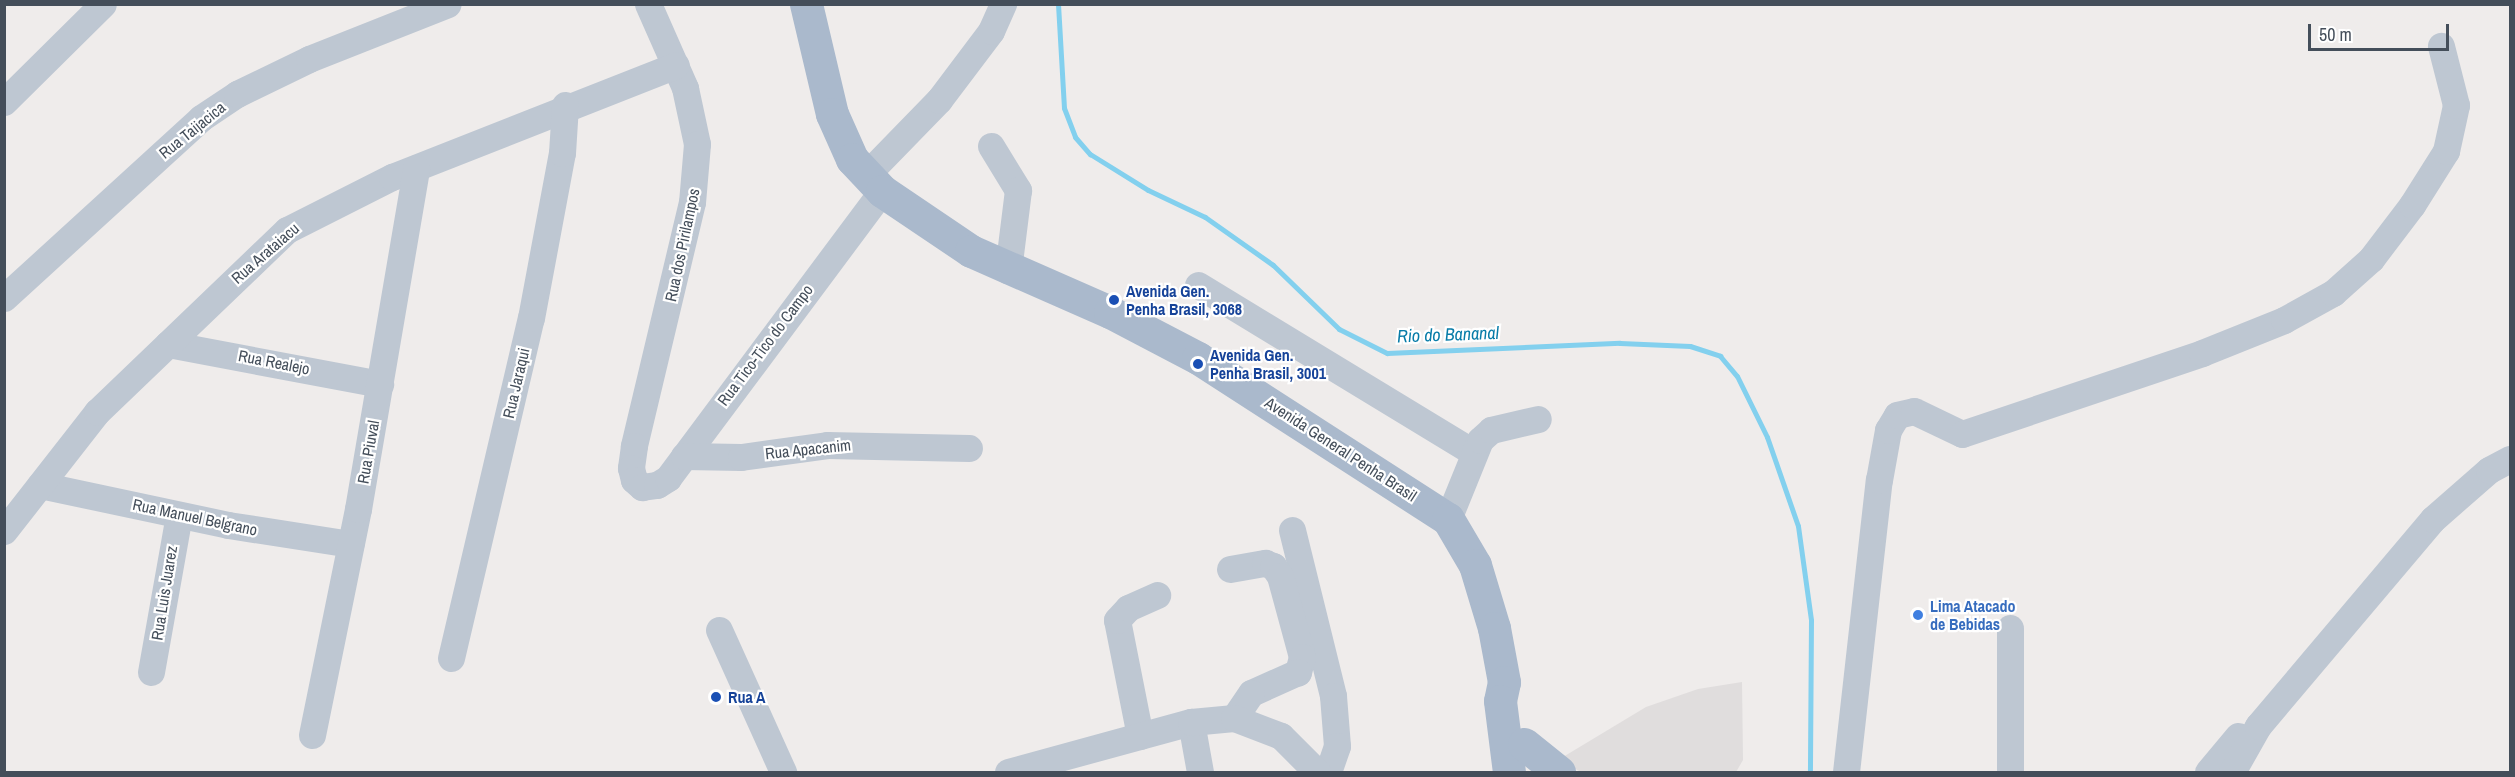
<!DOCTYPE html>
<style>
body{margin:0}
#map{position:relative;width:2515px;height:777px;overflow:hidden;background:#efeceb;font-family:"Archivo Narrow",sans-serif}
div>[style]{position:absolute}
.education>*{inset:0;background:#e0dddd}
.stream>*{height:5px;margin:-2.5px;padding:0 2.5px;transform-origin:2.5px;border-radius:2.5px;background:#83d0ee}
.minor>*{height:27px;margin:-13.5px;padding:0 13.5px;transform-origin:13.5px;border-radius:13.5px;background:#bec7d2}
.major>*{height:33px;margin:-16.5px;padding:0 16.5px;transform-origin:16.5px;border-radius:16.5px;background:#aab9cc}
.dots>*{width:16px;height:16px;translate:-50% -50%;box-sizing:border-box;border:3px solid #fff;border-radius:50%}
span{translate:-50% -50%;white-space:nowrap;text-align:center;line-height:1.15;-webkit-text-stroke:4.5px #fff;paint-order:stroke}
.street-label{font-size:16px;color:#444e5a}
.transit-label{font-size:16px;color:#164399;font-weight:700}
.left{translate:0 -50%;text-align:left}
.shop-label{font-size:16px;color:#366cbe;font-weight:700}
.water-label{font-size:18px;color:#087ca8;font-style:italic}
.frame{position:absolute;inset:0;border:6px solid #444e5a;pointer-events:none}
.scale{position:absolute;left:2308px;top:24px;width:141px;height:27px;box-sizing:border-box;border:3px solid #444e5a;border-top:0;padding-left:8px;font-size:18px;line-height:21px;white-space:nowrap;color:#444e5a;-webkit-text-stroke:4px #fff;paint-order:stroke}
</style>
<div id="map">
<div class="education">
<i style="clip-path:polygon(1742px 682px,1743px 760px,1736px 772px,1581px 772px,1558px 760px,1646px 707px,1698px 689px)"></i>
</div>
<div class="stream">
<i style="left:1058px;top:4px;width:104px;rotate:86.7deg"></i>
<i style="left:1064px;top:108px;width:31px;rotate:69deg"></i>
<i style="left:1075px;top:137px;width:23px;rotate:49deg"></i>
<i style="left:1090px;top:154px;width:68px;rotate:31.8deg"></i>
<i style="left:1148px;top:190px;width:63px;rotate:25.3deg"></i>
<i style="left:1205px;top:217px;width:83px;rotate:35.2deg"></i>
<i style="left:1273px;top:265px;width:92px;rotate:44.1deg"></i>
<i style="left:1339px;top:329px;width:54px;rotate:26.6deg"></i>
<i style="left:1387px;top:353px;width:233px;rotate:-2.5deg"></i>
<i style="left:1620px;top:343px;width:70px;rotate:2.5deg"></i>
<i style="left:1690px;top:346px;width:32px;rotate:18deg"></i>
<i style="left:1720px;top:356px;width:26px;rotate:50deg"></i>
<i style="left:1737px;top:376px;width:68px;rotate:63.8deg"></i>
<i style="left:1767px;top:437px;width:94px;rotate:70.8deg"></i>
<i style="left:1798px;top:526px;width:95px;rotate:82.1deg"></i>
<i style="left:1811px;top:620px;width:152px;rotate:90.4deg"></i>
</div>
<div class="minor">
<i style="left:648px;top:4px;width:92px;rotate:66.2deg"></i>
<i style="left:685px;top:88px;width:57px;rotate:77.9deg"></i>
<i style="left:697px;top:144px;width:58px;rotate:94.9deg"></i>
<i style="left:692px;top:202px;width:251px;rotate:103.4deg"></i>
<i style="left:634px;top:446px;width:22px;rotate:98deg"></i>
<i style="left:631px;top:468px;width:12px;rotate:76deg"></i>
<i style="left:634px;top:480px;width:11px;rotate:41deg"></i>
<i style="left:642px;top:487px;width:15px;rotate:-8deg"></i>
<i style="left:657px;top:485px;width:13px;rotate:-32deg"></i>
<i style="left:668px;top:478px;width:358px;rotate:-53.3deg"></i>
<i style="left:4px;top:102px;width:139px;rotate:-44.7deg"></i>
<i style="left:991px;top:146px;width:52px;rotate:58.5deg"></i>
<i style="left:1018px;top:190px;width:81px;rotate:97.1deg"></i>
<i style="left:866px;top:175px;width:105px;rotate:-45.8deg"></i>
<i style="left:939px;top:100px;width:86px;rotate:-53deg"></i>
<i style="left:991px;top:31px;width:30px;rotate:-66deg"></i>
<i style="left:1198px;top:285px;width:322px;rotate:31.3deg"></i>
<i style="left:4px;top:298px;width:267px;rotate:-42.4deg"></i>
<i style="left:201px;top:118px;width:43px;rotate:-33.7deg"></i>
<i style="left:237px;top:94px;width:80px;rotate:-25.9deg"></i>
<i style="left:309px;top:59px;width:149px;rotate:-21.6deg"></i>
<i style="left:168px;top:344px;width:216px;rotate:10.7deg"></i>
<i style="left:684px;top:456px;width:57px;rotate:1deg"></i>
<i style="left:741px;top:457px;width:87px;rotate:-7.9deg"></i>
<i style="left:827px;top:445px;width:142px;rotate:1.2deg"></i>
<i style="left:40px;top:485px;width:192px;rotate:12deg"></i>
<i style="left:228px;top:525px;width:124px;rotate:8.8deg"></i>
<i style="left:1448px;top:519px;width:85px;rotate:-67.9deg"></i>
<i style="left:1480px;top:440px;width:15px;rotate:-42deg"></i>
<i style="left:1491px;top:430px;width:48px;rotate:-13.2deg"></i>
<i style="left:1292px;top:530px;width:171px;rotate:76.1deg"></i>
<i style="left:1333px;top:696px;width:50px;rotate:85.4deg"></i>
<i style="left:1337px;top:746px;width:28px;rotate:109deg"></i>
<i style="left:4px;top:531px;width:151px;rotate:-52deg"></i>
<i style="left:97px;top:412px;width:263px;rotate:-43.8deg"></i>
<i style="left:287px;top:230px;width:118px;rotate:-26.8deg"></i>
<i style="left:392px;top:177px;width:305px;rotate:-21.5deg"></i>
<i style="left:1230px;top:569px;width:36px;rotate:-10deg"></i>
<i style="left:1265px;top:563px;width:9px;rotate:21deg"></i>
<i style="left:1273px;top:566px;width:12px;rotate:55deg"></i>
<i style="left:1280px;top:576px;width:84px;rotate:74.8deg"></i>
<i style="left:1302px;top:657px;width:16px;rotate:105deg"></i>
<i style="left:1298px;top:672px;width:51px;rotate:155.9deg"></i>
<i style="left:1251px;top:693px;width:30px;rotate:124deg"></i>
<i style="left:719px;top:630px;width:156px;rotate:65.7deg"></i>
<i style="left:451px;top:658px;width:349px;rotate:-76.8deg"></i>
<i style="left:531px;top:318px;width:168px;rotate:-79.4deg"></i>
<i style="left:562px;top:153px;width:48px;rotate:-86.4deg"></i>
<i style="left:151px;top:672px;width:159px;rotate:-79.9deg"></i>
<i style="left:1191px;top:722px;width:51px;rotate:79.8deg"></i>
<i style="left:312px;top:735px;width:231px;rotate:-78.5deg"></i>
<i style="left:358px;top:509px;width:346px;rotate:-80.3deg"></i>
<i style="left:1140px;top:736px;width:118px;rotate:-101.2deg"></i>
<i style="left:1117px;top:620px;width:16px;rotate:-47deg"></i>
<i style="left:1128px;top:608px;width:32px;rotate:-24deg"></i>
<i style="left:1008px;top:772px;width:190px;rotate:-15.3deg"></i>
<i style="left:1191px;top:722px;width:43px;rotate:-5.3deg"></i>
<i style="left:1234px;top:718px;width:50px;rotate:21deg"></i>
<i style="left:1281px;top:736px;width:51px;rotate:45deg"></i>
<i style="left:1846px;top:772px;width:294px;rotate:-83.6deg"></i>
<i style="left:1879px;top:480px;width:51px;rotate:-79.8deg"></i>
<i style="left:1888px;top:430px;width:17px;rotate:-59deg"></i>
<i style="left:1897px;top:415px;width:17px;rotate:-13deg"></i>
<i style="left:1914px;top:411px;width:53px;rotate:25.6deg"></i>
<i style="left:1962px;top:434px;width:253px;rotate:-18.6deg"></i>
<i style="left:2202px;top:353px;width:88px;rotate:-21.9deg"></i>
<i style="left:2284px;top:320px;width:56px;rotate:-28.9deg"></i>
<i style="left:2333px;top:293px;width:51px;rotate:-41.8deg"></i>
<i style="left:2371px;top:259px;width:68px;rotate:-52.8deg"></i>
<i style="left:2412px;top:205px;width:64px;rotate:-57.8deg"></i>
<i style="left:2446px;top:151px;width:47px;rotate:-77.7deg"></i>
<i style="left:2456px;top:105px;width:61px;rotate:-104.3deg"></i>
<i style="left:2010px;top:772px;width:144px;rotate:-90deg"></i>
<i style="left:2208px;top:772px;width:47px;rotate:-50.2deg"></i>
<i style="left:2232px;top:772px;width:53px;rotate:-60.5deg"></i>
<i style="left:2258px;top:726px;width:271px;rotate:-49.8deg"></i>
<i style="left:2433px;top:519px;width:74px;rotate:-41.2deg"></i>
<i style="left:2489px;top:470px;width:24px;rotate:-28deg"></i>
</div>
<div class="major">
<i style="left:806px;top:4px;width:113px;rotate:76.7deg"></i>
<i style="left:832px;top:114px;width:49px;rotate:66deg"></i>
<i style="left:852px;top:159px;width:44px;rotate:46.8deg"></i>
<i style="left:882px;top:191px;width:107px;rotate:34deg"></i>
<i style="left:971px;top:251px;width:152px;rotate:23.7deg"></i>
<i style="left:1110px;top:312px;width:99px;rotate:27.6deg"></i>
<i style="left:1198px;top:358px;width:297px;rotate:32.8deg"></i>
<i style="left:1448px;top:519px;width:53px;rotate:59.6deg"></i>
<i style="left:1475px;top:565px;width:66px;rotate:73.2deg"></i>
<i style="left:1494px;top:628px;width:55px;rotate:79.5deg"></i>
<i style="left:1504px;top:682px;width:19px;rotate:102deg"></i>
<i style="left:1500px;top:701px;width:72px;rotate:82.8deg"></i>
<i style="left:1524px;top:744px;width:45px;rotate:38.7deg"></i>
</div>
<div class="dots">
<i style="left:1114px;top:300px;background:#1a4fb4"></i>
<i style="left:1198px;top:364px;background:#1a4fb4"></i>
<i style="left:1918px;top:615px;background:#3f7fe0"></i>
<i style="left:716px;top:697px;background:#1a4fb4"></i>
</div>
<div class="street-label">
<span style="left:192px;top:130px;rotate:-39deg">Rua Taijacica</span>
<span style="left:682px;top:245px;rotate:-78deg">Rua dos Pirilampos</span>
<span style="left:265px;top:253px;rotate:-41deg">Rua Arataiacu</span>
<span style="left:765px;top:345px;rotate:-53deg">Rua Tico-Tico do Campo</span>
<span style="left:274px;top:362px;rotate:11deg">Rua Realejo</span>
<span style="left:516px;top:383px;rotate:-77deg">Rua Jaraqui</span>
<span style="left:808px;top:449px;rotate:-6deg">Rua Apacanim</span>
<span style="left:1341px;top:449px;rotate:33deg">Avenida General Penha Brasil</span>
<span style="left:368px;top:452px;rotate:-80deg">Rua Piuval</span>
<span style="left:195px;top:517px;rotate:12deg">Rua Manuel Belgrano</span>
<span style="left:164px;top:593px;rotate:-81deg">Rua Luis Juarez</span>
</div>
<div class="transit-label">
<span class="left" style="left:1126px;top:300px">Avenida Gen.<br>Penha Brasil, 3068</span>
<span class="left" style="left:1210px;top:364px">Avenida Gen.<br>Penha Brasil, 3001</span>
<span class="left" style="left:728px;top:697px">Rua A</span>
</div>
<div class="shop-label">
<span class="left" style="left:1930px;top:615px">Lima Atacado<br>de Bebidas</span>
</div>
<div class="water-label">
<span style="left:1448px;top:335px;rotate:-2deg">Rio do Bananal</span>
</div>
<div class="frame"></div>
<div class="scale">50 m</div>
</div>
